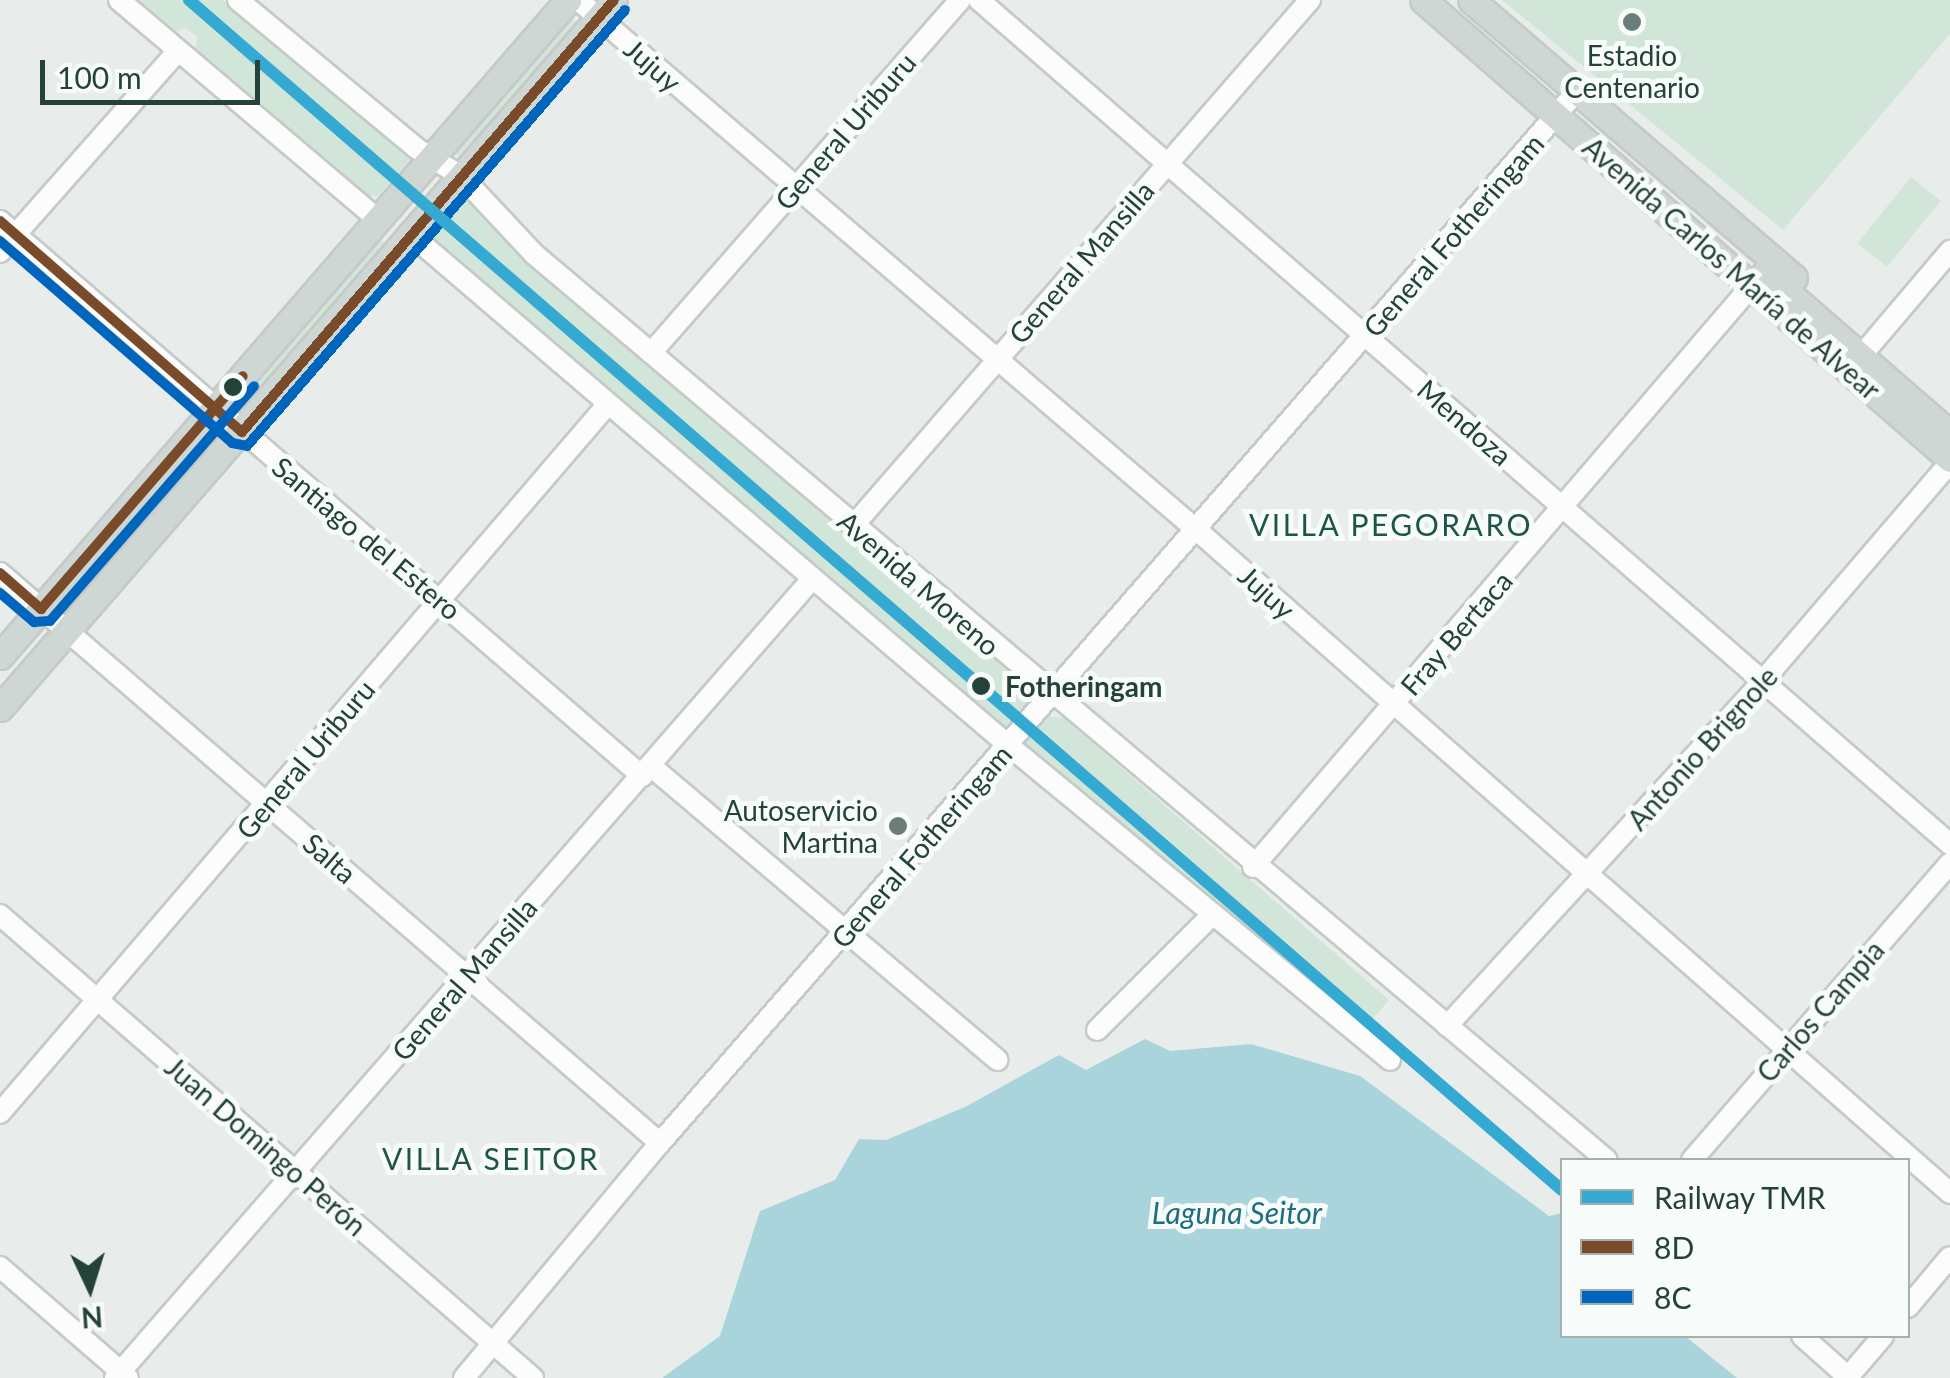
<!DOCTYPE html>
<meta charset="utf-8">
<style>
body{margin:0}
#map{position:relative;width:1950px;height:1378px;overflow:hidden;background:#e8edeb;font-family:Lato,sans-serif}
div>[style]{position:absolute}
.green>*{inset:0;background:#d1e6d8;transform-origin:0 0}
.water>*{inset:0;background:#a9d4db}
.roads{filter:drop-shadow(2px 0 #c5cac8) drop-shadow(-2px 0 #c5cac8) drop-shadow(0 2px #c5cac8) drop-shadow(0 -2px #c5cac8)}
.minor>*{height:20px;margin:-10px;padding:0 10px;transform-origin:10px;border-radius:10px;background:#fcfcfc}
.major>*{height:25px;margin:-12.5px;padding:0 12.5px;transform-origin:12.5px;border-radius:12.5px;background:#cfd7d5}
.bus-1>*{height:10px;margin:-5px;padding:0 5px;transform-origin:5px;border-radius:5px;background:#7a4b2a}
.bus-2>*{height:10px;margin:-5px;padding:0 5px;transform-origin:5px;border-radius:5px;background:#0065bd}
.rail-1>*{height:12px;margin:-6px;padding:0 6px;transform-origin:6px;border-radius:6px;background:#34a9d2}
.dots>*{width:28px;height:28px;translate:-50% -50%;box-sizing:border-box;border:5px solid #f7fbf9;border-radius:50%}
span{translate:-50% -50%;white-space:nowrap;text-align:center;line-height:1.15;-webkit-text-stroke:10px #f7fbf9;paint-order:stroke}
.poi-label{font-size:28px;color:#24423a}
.right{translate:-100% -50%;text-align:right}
.street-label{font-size:28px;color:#24423a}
.stop-label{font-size:28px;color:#24423a;font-weight:700}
.left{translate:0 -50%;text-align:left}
.neighbourhood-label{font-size:30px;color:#1f5548;letter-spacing:2.5px}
.water-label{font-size:30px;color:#1c6f80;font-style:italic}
.legend{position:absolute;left:1560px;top:1158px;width:350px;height:180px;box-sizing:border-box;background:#f7fbf9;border:2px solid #a3b1ad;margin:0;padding:12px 18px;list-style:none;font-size:30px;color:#24423a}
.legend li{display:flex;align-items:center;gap:20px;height:50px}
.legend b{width:50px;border:2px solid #a3b1ad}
.north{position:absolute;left:40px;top:1238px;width:100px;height:100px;-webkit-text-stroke:8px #f7fbf9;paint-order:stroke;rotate:176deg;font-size:28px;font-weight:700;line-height:40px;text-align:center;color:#24423a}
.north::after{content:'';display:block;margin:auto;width:35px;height:45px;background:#24423a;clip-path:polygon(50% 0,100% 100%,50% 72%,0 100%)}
.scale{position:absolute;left:40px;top:60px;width:220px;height:45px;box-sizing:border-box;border:5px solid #24423a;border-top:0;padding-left:12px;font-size:30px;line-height:35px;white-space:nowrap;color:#24423a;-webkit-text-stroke:8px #f7fbf9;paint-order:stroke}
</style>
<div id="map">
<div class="green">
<i style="clip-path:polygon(129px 0,223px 0,411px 158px,378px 196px,364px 195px,196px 49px,197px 37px,186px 28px,168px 35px)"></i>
<i style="clip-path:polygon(1502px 0,1950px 0,1950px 34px,1783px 230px)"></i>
<i style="left:567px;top:13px;width:18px;height:179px;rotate:43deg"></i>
<i style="left:1911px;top:177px;width:38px;height:85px;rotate:39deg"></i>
<i style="clip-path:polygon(461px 197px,477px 200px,515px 244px,1030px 689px,1029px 707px,1015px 725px,1000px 728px,435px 243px,431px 228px)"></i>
<i style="left:373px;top:234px;width:18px;height:211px;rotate:38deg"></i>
<i style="left:207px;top:429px;width:18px;height:212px;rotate:41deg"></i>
<i style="clip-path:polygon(1044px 716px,1064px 718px,1389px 1000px,1363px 1030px,1034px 758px,1024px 742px)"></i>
</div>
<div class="water">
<i style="clip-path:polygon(1145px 1039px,1170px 1051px,1251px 1044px,1360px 1076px,1549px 1216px,1562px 1213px,1562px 1336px,1685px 1336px,1737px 1378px,662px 1378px,720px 1336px,760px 1211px,835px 1180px,859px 1139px,886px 1140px,965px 1107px,1059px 1055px,1086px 1070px)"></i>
</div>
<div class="roads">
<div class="minor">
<i style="left:119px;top:0;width:337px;rotate:40.3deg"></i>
<i style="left:238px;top:0;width:231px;rotate:39.7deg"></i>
<i style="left:416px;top:148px;width:53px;rotate:31.9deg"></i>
<i style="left:461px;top:176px;width:107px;rotate:46.9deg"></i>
<i style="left:534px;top:254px;width:1404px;rotate:40.18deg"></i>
<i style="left:578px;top:0;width:816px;rotate:40.58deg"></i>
<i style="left:1198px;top:531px;width:1002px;rotate:41.36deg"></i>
<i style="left:979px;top:0;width:1287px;rotate:41deg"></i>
<i style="left:0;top:221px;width:849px;rotate:40.84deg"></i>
<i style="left:409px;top:233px;width:788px;rotate:40.52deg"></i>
<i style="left:1008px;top:745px;width:495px;rotate:39.5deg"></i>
<i style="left:0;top:252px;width:268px;rotate:-48.5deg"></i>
<i style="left:651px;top:353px;width:469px;rotate:-48.8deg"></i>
<i style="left:1861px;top:356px;width:138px;rotate:-49.7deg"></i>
<i style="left:853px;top:526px;width:697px;rotate:-49.02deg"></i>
<i style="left:0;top:573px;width:872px;rotate:40.82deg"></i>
<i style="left:652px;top:767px;width:453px;rotate:40.3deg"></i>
<i style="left:1253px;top:867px;width:777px;rotate:-49.38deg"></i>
<i style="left:0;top:915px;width:706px;rotate:40.98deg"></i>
<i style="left:1447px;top:1026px;width:466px;rotate:-47.5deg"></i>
<i style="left:1762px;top:682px;width:289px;rotate:-49.4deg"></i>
<i style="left:1097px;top:1030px;width:161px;rotate:-45deg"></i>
<i style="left:0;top:1113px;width:934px;rotate:-49.39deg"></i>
<i style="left:1692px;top:1160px;width:393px;rotate:-49deg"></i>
<i style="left:0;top:1267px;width:169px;rotate:40.9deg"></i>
<i style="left:1908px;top:1307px;width:65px;rotate:-50deg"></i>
<i style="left:1802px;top:1336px;width:62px;rotate:41.7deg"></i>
<i style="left:1848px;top:1377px;width:54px;rotate:-49.5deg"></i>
<i style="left:115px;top:1378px;width:1060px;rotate:-48.9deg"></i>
<i style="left:464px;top:1378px;width:306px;rotate:-50.2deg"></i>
<i style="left:660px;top:1143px;width:1397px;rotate:-48.92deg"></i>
</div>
<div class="major">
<i style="left:1423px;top:0;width:699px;rotate:41.05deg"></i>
<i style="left:1471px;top:0;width:426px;rotate:40.7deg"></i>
<i style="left:1765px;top:273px;width:245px;rotate:41deg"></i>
<i style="left:0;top:656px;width:868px;rotate:-49.11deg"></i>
<i style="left:0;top:708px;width:937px;rotate:-49.07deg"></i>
</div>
</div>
<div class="bus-1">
<i style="left:0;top:221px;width:321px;rotate:41.1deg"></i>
<i style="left:242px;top:432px;width:570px;rotate:-49.27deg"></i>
<i style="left:0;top:573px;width:55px;rotate:41.3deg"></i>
<i style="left:41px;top:609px;width:308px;rotate:-49.1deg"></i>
</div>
<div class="bus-2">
<i style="left:0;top:241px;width:308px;rotate:41deg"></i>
<i style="left:232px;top:443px;width:15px;rotate:11deg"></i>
<i style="left:247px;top:446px;width:577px;rotate:-49.08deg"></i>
<i style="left:0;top:593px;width:45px;rotate:40.5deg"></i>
<i style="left:34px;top:622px;width:16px;rotate:-4deg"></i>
<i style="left:50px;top:621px;width:311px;rotate:-49deg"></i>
</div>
<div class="rail-1">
<i style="left:189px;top:0;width:1817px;rotate:40.92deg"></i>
</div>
<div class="dots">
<i style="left:1632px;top:22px;background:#697e78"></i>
<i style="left:233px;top:387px;background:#24423a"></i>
<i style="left:981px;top:686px;background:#24423a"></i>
<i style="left:898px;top:826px;background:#697e78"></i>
</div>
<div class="poi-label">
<span style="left:1632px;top:71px">Estadio<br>Centenario</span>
<span class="right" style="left:878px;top:826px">Autoservicio<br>Martina</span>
</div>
<div class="street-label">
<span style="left:653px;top:65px;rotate:41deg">Jujuy</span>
<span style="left:845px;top:131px;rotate:-49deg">General Uriburu</span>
<span style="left:1453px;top:235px;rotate:-49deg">General Fotheringam</span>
<span style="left:1081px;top:262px;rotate:-49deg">General Mansilla</span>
<span style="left:1732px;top:268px;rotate:41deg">Avenida Carlos María de Alvear</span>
<span style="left:1465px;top:422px;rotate:41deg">Mendoza</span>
<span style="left:367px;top:538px;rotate:40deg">Santiago del Estero</span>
<span style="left:919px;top:583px;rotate:41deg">Avenida Moreno</span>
<span style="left:1267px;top:592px;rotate:42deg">Jujuy</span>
<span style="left:1456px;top:633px;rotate:-49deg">Fray Bertaca</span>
<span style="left:1702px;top:748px;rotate:-48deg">Antonio Brignole</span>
<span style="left:305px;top:759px;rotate:-50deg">General Uriburu</span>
<span style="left:921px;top:846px;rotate:-49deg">General Fotheringam</span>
<span style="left:330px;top:858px;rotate:41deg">Salta</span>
<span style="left:464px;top:979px;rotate:-49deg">General Mansilla</span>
<span style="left:1820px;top:1011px;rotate:-49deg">Carlos Campia</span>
<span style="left:266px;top:1146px;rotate:41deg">Juan Domingo Perón</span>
</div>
<div class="stop-label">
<span class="left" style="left:1005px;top:686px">Fotheringam</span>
</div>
<div class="neighbourhood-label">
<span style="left:1391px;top:524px">VILLA PEGORARO</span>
<span style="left:491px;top:1158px">VILLA SEITOR</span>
</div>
<div class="water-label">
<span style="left:1237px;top:1212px">Laguna Seitor</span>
</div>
<ul class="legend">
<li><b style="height:12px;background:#34a9d2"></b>Railway TMR</li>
<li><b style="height:12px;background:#7a4b2a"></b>8D</li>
<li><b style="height:12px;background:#0065bd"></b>8C</li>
</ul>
<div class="north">N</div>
<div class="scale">100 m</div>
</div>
